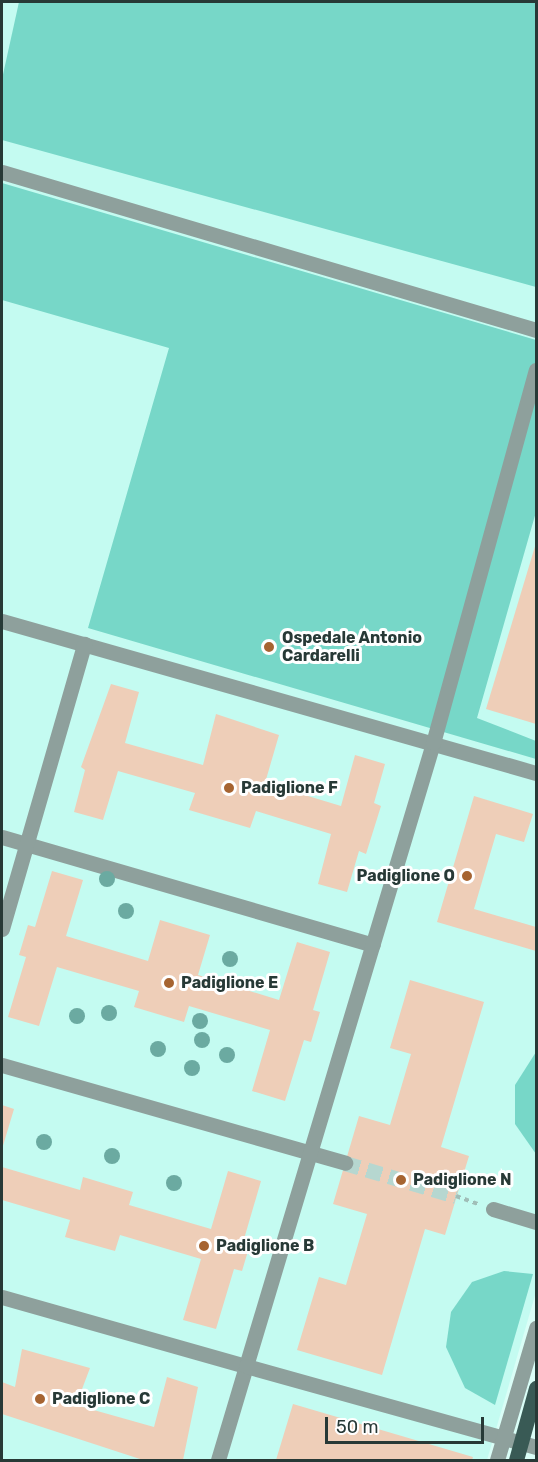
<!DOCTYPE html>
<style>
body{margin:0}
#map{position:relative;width:538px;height:1462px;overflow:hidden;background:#dafef7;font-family:Rubik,sans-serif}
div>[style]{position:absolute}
.built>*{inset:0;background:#c4fbf1}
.green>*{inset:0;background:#77d7c8}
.building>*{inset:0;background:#eeceb8}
.minor-tunnel>*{height:15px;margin-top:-7.5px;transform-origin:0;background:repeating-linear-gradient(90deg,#b6d7d0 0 15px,transparent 0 23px)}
.path>*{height:4px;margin-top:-2px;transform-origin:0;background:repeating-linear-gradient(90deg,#a0beb8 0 4.5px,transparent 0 9px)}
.minor>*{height:15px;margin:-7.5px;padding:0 7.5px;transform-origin:7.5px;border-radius:7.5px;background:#8ea09c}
.major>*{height:15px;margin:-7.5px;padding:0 7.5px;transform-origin:7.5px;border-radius:7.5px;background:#395a55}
.trees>*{width:16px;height:16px;margin:-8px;border-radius:50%;background:#6baaa1}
.dots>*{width:16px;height:16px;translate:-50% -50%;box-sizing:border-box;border:3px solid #fff;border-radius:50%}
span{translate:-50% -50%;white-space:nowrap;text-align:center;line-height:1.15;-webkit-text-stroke:6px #fff;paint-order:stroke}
.poi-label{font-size:16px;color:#273936;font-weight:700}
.left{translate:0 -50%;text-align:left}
.right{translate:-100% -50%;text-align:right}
.frame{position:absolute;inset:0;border:3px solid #273936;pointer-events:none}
.scale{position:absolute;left:325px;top:1417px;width:159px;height:27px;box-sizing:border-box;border:3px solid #273936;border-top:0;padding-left:8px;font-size:18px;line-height:21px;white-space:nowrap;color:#273936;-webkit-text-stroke:4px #fff;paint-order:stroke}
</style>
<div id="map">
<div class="built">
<i style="clip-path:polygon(2px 2px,536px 2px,536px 1292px,487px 1460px,2px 1460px)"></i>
</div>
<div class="green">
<i style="clip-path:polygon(19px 2px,536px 2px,536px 287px,2px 140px,2px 79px)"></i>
<i style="clip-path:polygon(2px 183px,536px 340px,536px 512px,477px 718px,536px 741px,536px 759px,88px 628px,169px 348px,2px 300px)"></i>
<i style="clip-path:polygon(536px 1052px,536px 1154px,515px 1124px,515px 1085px)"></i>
<i style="clip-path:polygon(504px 1271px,533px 1274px,495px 1405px,465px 1388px,446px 1347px,451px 1312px,472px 1282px)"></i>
</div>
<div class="building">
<i style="clip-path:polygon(536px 543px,536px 724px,486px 709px)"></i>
<i style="clip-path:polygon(111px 684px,139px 692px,125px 743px,203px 765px,216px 714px,279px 735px,265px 783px,341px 806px,355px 755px,385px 764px,374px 803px,381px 806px,366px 854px,359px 851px,347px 892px,318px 884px,331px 834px,256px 811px,250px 828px,189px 810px,195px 793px,118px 771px,103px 820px,74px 812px,85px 770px,81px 767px)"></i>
<i style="clip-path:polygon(474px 796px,533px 814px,524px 842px,496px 834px,474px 909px,536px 927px,536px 951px,437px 922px)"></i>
<i style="clip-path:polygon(52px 871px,83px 880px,66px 936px,148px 961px,160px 920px,210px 935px,198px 975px,279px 1000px,297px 942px,330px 952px,313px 1010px,320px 1012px,311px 1042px,304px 1040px,285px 1101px,252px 1091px,270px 1030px,189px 1006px,184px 1022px,134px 1007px,139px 991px,57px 967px,39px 1026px,8px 1017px,26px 957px,19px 955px,28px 925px,35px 927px)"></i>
<i style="clip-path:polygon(410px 980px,484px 1002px,441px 1147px,469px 1156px,445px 1235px,425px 1229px,382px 1375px,297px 1350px,319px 1277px,346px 1285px,367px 1214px,333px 1204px,359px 1116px,390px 1125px,411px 1054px,390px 1048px)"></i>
<i style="clip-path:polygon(2px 1105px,14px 1109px,2px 1149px)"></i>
<i style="clip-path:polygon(2px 1167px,80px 1190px,83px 1177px,133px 1192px,129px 1205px,211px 1229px,228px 1171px,261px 1181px,244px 1239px,251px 1241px,242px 1271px,234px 1269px,216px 1329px,183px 1320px,201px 1259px,120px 1235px,115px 1251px,65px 1237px,70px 1220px,2px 1200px)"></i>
<i style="clip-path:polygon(22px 1349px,90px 1368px,76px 1405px,154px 1427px,167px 1377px,198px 1387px,183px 1460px,143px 1460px,2px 1414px,2px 1382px,15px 1387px)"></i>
<i style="clip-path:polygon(293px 1404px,473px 1457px,472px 1460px,276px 1460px)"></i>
</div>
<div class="minor-tunnel">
<i style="left:345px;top:1163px;width:116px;rotate:16.6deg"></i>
</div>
<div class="path">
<i style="left:456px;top:1196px;width:23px;rotate:20deg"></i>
</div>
<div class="minor">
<i style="left:2px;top:172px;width:557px;rotate:16.48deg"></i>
<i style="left:2px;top:621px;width:555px;rotate:15.89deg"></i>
<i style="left:2px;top:837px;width:386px;rotate:16.2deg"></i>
<i style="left:2px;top:929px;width:297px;rotate:-73.9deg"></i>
<i style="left:2px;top:1065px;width:357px;rotate:15.9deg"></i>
<i style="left:493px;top:1209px;width:45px;rotate:16.8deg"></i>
<i style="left:2px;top:1297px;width:254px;rotate:15.8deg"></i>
<i style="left:246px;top:1366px;width:650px;rotate:-73.29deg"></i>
<i style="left:433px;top:743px;width:387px;rotate:-74.6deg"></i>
<i style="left:218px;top:1460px;width:98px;rotate:-73.4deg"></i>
<i style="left:246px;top:1366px;width:301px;rotate:15.6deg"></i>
<i style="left:497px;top:1460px;width:138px;rotate:-73.5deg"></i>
</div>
<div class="major">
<i style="left:516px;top:1460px;width:75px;rotate:-74.5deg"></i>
</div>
<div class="trees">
<i style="left:107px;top:879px"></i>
<i style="left:126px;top:911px"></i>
<i style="left:230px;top:959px"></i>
<i style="left:109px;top:1013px"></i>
<i style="left:77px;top:1016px"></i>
<i style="left:200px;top:1021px"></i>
<i style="left:202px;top:1040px"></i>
<i style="left:158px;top:1049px"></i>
<i style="left:227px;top:1055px"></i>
<i style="left:192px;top:1068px"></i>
<i style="left:44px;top:1142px"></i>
<i style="left:112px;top:1156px"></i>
<i style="left:174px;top:1183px"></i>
</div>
<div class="dots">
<i style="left:269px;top:647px;background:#a66431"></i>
<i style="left:229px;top:788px;background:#a66431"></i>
<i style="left:467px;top:876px;background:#a66431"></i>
<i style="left:169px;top:983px;background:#a66431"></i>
<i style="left:401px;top:1180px;background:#a66431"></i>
<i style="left:204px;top:1246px;background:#a66431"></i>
<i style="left:40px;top:1399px;background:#a66431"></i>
</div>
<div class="poi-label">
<span class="left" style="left:282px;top:647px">Ospedale Antonio<br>Cardarelli</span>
<span class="left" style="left:241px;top:788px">Padiglione F</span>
<span class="right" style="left:455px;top:876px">Padiglione O</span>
<span class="left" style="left:181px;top:983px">Padiglione E</span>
<span class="left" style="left:413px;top:1180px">Padiglione N</span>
<span class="left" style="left:216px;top:1246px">Padiglione B</span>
<span class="left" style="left:52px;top:1399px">Padiglione C</span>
</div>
<div class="frame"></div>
<div class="scale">50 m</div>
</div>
